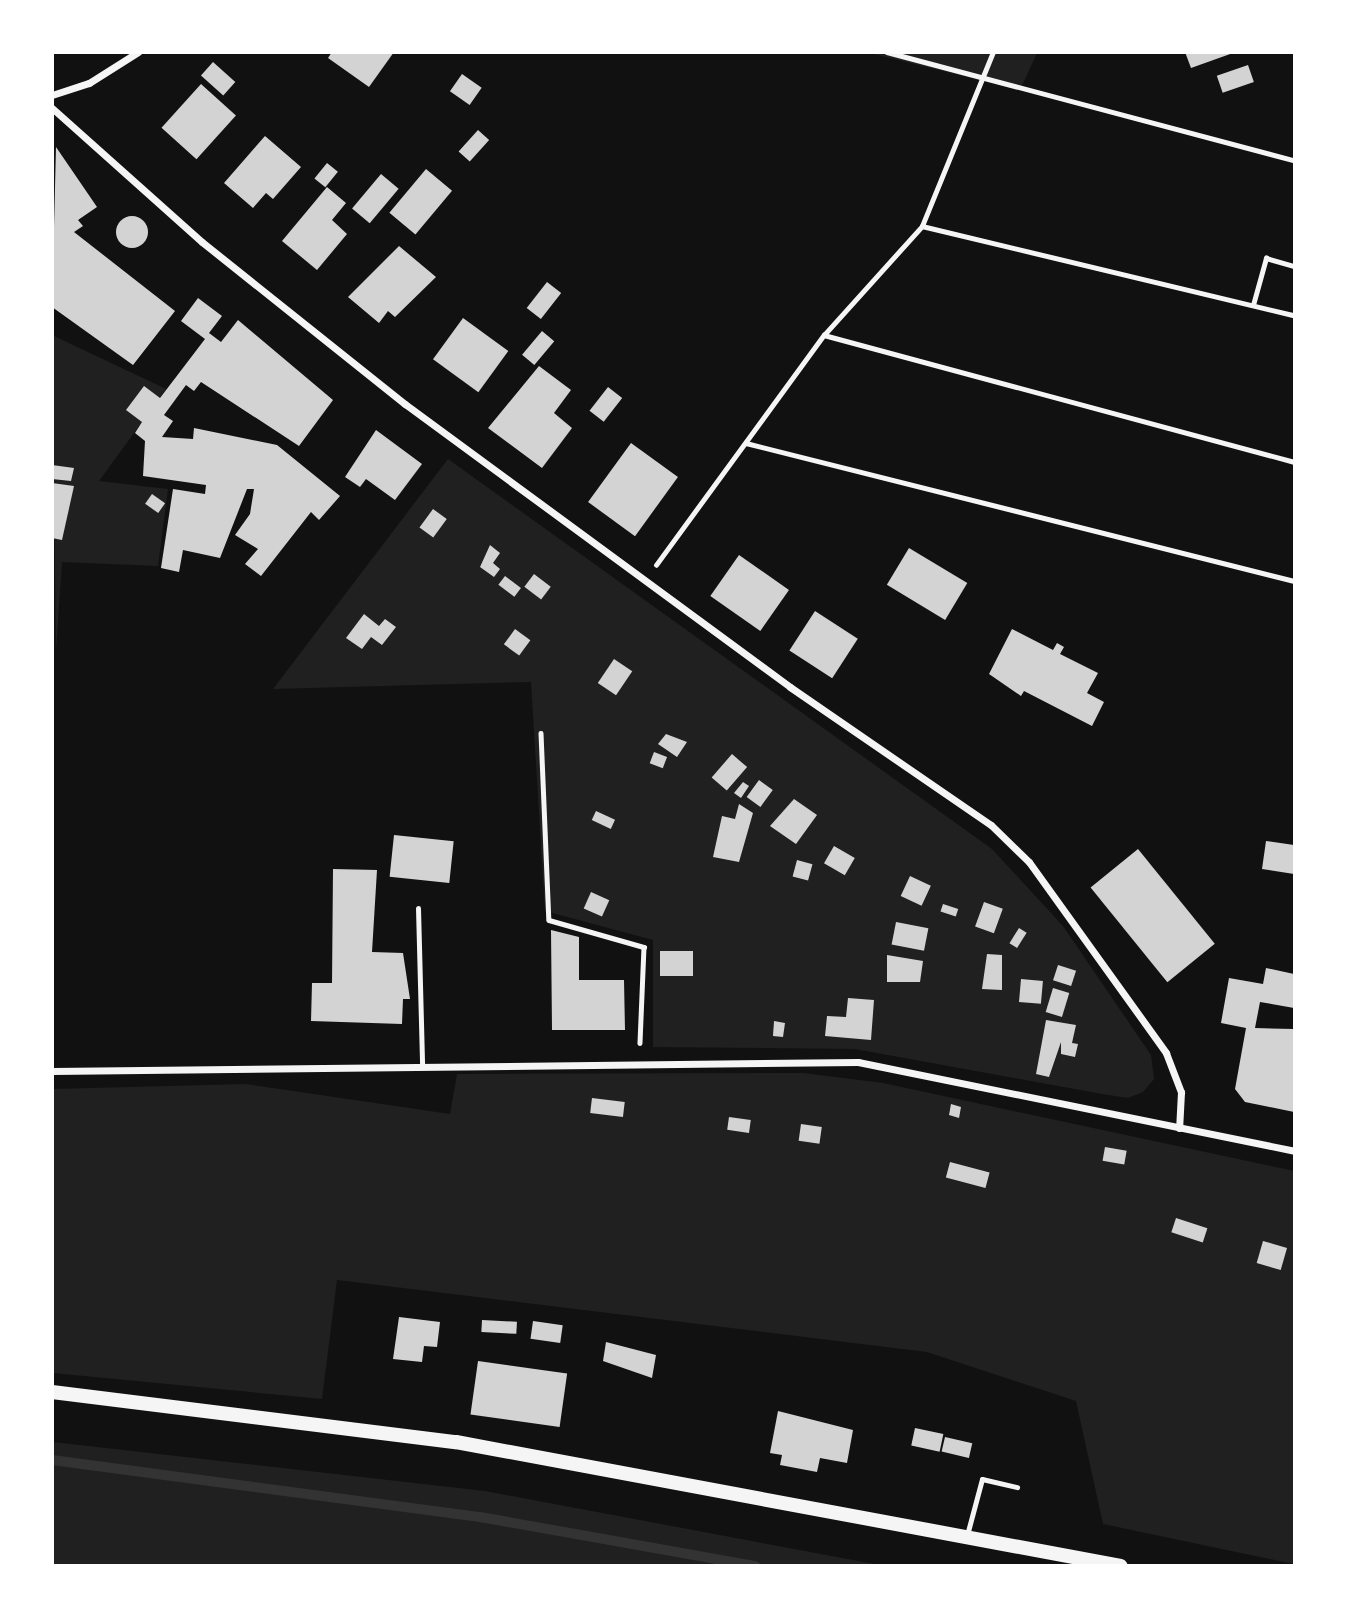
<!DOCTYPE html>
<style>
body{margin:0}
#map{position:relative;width:1347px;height:1618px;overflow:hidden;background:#111;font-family:Lato,sans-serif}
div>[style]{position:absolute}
.green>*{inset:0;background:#202020}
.stream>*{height:10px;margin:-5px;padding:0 5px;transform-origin:5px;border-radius:5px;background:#333}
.building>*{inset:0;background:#d3d3d3;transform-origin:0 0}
.round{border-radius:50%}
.path>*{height:4.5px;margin:-2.25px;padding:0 2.25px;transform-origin:2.25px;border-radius:2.25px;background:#f5f5f5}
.service>*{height:5px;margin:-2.5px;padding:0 2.5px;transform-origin:2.5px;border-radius:2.5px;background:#f5f5f5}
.minor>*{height:7px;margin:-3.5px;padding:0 3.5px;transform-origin:3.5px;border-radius:3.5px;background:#f5f5f5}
.secondary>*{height:14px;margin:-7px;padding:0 7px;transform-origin:7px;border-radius:7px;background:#f5f5f5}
span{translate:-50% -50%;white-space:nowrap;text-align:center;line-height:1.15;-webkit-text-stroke:5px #fff;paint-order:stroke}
.frame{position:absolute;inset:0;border:54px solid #fff;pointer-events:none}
</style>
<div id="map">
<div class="green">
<i style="clip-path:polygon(870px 53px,1037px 53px,1020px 90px)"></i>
<i style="clip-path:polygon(52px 335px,166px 389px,99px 481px,168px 489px,158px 566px,62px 562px,56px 651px)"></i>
<i style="clip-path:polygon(448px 459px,992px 849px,1063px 926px,1151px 1055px,1154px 1079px,1143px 1092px,1128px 1098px,1102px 1094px,855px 1049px,653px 1047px,653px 940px,545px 911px,531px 682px,273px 689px)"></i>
<i style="clip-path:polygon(803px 1073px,883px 1083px,1294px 1171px,1294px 1564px,1103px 1524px,1076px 1401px,927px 1352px,337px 1280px,322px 1399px,53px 1373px,52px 1089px,246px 1084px,450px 1114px,457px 1074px)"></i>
<i style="clip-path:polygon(53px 1442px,485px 1491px,880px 1565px,53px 1565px)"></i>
</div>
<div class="stream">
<i style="left:52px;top:1460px;width:432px;rotate:7.6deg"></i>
<i style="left:480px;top:1517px;width:280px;rotate:10.1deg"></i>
</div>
<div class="building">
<i style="clip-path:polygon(332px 52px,394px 52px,369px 87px,328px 58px)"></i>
<i style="clip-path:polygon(1185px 52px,1233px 52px,1233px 53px,1191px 68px)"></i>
<i style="left:213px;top:62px;width:30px;height:18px;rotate:42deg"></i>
<i style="left:1248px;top:65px;width:18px;height:33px;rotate:71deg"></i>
<i style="left:462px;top:74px;width:24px;height:21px;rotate:35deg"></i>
<i style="left:201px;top:84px;width:47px;height:59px;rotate:42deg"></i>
<i style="left:478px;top:130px;width:15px;height:29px;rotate:42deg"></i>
<i style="clip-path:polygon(265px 136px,301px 167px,273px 199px,266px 193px,253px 208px,224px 183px)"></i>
<i style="clip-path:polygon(56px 147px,97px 207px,78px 220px,83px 226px,74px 232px,175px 311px,133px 365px,52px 307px)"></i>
<i style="left:327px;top:163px;width:14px;height:20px;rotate:39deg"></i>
<i style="left:426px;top:169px;width:34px;height:57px;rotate:40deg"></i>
<i style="left:381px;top:174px;width:23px;height:45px;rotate:40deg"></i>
<i style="clip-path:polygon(327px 187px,346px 203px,332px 220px,347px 234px,317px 270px,282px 241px)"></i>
<i class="round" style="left:116px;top:216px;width:32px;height:32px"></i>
<i style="clip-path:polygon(399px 246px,436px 277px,395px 317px,388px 311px,379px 323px,348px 297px)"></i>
<i style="left:547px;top:282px;width:18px;height:33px;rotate:38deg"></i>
<i style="clip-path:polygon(198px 298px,222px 316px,209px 333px,221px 342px,238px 320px,333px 400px,299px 446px,201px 382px,194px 391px,186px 385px,164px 415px,173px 421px,162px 437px,193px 439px,194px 428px,277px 445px,340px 496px,319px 520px,311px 512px,261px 576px,245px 564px,258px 549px,235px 535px,250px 514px,254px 489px,247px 489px,220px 558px,183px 550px,179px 572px,161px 568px,173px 489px,205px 494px,206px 485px,143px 476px,145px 441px,135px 433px,142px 422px,126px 410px,144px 386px,160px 398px,205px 339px,181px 321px)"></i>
<i style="left:463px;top:318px;width:56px;height:51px;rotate:36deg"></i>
<i style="left:542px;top:331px;width:16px;height:31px;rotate:40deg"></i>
<i style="clip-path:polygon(539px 366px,571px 390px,554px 413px,572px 428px,542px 468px,488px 428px)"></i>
<i style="left:608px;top:387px;width:18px;height:30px;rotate:38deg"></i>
<i style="clip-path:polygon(376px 430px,422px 464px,395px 500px,366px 479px,360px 487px,345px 477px)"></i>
<i style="left:631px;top:443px;width:58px;height:73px;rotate:36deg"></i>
<i style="clip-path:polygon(52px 465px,74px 468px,71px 481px,52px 479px)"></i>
<i style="clip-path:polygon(52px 483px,74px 486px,62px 540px,52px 538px)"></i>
<i style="left:152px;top:494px;width:16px;height:12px;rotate:35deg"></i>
<i style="left:433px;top:509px;width:17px;height:23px;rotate:36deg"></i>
<i style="clip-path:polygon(490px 545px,500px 553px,493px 563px,500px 569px,494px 577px,480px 567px)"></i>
<i style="left:909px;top:548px;width:68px;height:43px;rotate:31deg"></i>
<i style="left:739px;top:555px;width:61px;height:50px;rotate:35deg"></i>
<i style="left:534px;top:574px;width:21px;height:16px;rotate:37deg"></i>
<i style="left:505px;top:576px;width:20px;height:11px;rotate:37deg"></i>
<i style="left:815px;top:611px;width:51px;height:47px;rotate:33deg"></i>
<i style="clip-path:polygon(364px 614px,379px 626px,385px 619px,396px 627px,382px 645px,371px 637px,362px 649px,346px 638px)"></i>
<i style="left:515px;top:629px;width:19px;height:19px;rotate:36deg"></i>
<i style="clip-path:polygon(1012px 629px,1053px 650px,1057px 643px,1064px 647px,1060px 654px,1098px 673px,1087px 693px,1104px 702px,1092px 726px,1024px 691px,1021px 696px,989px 674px)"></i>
<i style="left:614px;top:659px;width:22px;height:29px;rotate:34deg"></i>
<i style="clip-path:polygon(666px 734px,687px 742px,677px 757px,658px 744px)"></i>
<i style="left:654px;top:752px;width:14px;height:12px;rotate:21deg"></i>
<i style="left:732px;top:754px;width:20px;height:31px;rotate:41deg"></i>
<i style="left:759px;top:780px;width:17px;height:21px;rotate:36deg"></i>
<i style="clip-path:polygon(743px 782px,749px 786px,741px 798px,734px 793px)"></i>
<i style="clip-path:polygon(794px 799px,817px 815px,796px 844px,770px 826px)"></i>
<i style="clip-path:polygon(739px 804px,753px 813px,739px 862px,713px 857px,722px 816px,735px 819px)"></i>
<i style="left:596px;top:811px;width:21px;height:10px;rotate:25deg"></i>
<i style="left:394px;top:835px;width:60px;height:42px;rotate:6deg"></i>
<i style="clip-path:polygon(1266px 841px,1294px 845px,1294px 874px,1262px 869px)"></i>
<i style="left:834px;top:846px;width:24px;height:20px;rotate:30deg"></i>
<i style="left:1138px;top:849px;width:122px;height:61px;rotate:51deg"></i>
<i style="left:797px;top:860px;width:16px;height:17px;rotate:15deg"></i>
<i style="clip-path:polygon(333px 869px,377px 870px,372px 952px,403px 953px,410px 999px,403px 999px,402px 1024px,311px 1021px,312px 983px,332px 983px)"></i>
<i style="left:910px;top:876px;width:23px;height:22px;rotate:25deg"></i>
<i style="left:591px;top:892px;width:20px;height:18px;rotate:24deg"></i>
<i style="left:984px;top:902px;width:20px;height:26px;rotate:20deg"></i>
<i style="left:943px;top:904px;width:16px;height:8px;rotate:18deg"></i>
<i style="left:896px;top:922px;width:33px;height:23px;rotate:11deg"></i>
<i style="left:1019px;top:928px;width:9px;height:18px;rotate:32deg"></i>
<i style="clip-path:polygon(551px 930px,579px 937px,579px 980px,624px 980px,625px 1030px,552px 1030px)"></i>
<i style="left:660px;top:951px;width:33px;height:25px"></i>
<i style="clip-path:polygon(987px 954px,1002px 955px,1002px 990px,982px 989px)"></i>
<i style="clip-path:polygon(887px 955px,923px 961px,920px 982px,887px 982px)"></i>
<i style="left:1058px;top:965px;width:19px;height:16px;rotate:18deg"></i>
<i style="clip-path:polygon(1266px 968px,1294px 974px,1294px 1008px,1260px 1002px,1255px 1028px,1294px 1029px,1294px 1112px,1245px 1102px,1235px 1089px,1246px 1028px,1221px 1023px,1229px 978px,1263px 984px)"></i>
<i style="left:1021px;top:979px;width:22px;height:23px;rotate:5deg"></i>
<i style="left:1053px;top:988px;width:17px;height:25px;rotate:17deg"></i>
<i style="clip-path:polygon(848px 998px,874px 1000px,871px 1040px,825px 1036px,827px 1016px,846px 1017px)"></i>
<i style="clip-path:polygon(1046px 1020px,1076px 1025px,1072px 1043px,1078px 1044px,1075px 1057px,1061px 1054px,1061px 1042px,1049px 1077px,1036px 1074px)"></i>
<i style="clip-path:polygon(774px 1021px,785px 1023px,783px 1037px,773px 1036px)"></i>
<i style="left:592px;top:1098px;width:33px;height:15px;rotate:7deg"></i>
<i style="clip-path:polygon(951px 1104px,961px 1107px,959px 1118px,949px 1115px)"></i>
<i style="left:729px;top:1117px;width:22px;height:13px;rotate:8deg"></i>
<i style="left:801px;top:1124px;width:21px;height:17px;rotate:8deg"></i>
<i style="left:1105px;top:1147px;width:22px;height:14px;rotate:10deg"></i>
<i style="left:950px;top:1162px;width:41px;height:16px;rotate:15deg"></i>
<i style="left:1176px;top:1218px;width:33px;height:15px;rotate:18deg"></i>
<i style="left:1263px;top:1241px;width:25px;height:23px;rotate:16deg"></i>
<i style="clip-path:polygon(399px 1317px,440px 1322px,437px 1347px,424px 1346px,422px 1362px,393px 1359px)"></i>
<i style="left:482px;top:1320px;width:35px;height:12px;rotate:3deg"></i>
<i style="left:533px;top:1321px;width:30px;height:18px;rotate:8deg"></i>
<i style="clip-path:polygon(606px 1342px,656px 1355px,652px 1378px,603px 1361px)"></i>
<i style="left:478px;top:1361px;width:90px;height:54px;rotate:8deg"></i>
<i style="clip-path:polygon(778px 1411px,853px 1430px,847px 1463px,820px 1458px,817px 1472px,780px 1465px,782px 1455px,770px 1453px)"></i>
<i style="left:915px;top:1428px;width:29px;height:18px;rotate:12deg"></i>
<i style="left:945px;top:1437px;width:28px;height:15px;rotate:13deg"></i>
</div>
<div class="path">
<i style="left:887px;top:52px;width:421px;rotate:14.9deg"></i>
<i style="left:922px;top:226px;width:382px;rotate:13.5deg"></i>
<i style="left:1253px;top:305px;width:49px;rotate:-74.5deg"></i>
<i style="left:1266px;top:258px;width:29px;rotate:16deg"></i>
<i style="left:824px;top:335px;width:487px;rotate:15.1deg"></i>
<i style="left:746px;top:443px;width:565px;rotate:14.13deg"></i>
<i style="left:656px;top:565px;width:285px;rotate:-53.9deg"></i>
<i style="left:824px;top:335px;width:147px;rotate:-48deg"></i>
<i style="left:922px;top:226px;width:188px;rotate:-67.8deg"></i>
<i style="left:541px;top:733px;width:187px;rotate:87.6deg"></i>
<i style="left:549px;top:920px;width:99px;rotate:15.9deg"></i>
<i style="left:644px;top:947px;width:96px;rotate:92.4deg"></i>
</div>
<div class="service">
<i style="left:418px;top:908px;width:157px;rotate:88.5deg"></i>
<i style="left:967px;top:1535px;width:58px;rotate:-75deg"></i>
<i style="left:982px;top:1479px;width:36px;rotate:13deg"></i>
</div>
<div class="minor">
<i style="left:52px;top:95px;width:39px;rotate:-18deg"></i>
<i style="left:89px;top:83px;width:58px;rotate:-32.3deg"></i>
<i style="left:52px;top:108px;width:201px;rotate:41.8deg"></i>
<i style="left:202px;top:242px;width:260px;rotate:38.6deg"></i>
<i style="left:405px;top:404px;width:478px;rotate:36.3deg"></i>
<i style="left:790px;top:687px;width:244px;rotate:34.5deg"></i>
<i style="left:991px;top:825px;width:53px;rotate:44.2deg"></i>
<i style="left:1029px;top:862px;width:235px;rotate:54.3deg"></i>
<i style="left:1166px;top:1053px;width:42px;rotate:69deg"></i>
<i style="left:1181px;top:1092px;width:36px;rotate:93deg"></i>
<i style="left:52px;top:1071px;width:806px;rotate:-0.64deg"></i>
<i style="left:858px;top:1062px;width:445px;rotate:11.5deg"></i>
</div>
<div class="secondary">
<i style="left:52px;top:1392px;width:407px;rotate:7.1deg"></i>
<i style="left:456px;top:1442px;width:676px;rotate:10.56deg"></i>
</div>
<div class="frame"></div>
</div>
